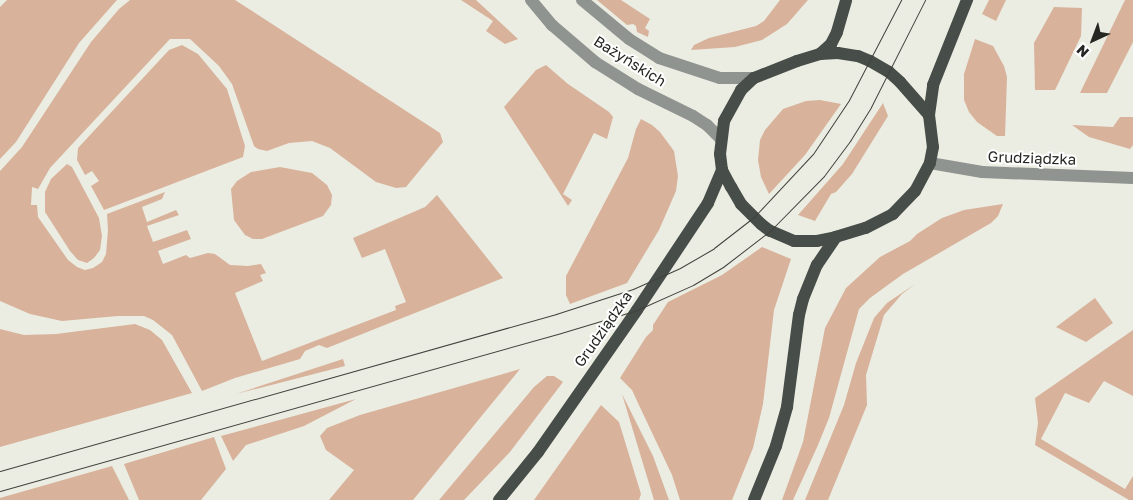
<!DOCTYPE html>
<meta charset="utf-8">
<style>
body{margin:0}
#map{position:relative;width:1133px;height:500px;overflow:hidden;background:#ebede2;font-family:"Golos Text",sans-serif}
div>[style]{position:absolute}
.green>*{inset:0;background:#d8b29b}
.minor>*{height:12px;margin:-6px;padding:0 6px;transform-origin:6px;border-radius:6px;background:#909491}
.major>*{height:12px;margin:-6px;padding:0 6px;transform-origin:6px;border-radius:6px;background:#474d48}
.tram>*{height:1px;margin:-0.5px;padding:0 0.5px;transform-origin:0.5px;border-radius:0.5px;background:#41423d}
span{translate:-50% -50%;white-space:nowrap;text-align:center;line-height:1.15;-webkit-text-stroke:4px #fff;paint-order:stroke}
.street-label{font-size:15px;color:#262723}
.north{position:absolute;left:1068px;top:15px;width:50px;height:50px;-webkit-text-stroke:4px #fff;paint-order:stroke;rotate:223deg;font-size:14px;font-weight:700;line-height:20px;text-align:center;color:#262723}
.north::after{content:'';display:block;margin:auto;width:18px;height:22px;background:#262723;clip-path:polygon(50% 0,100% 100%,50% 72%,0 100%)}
</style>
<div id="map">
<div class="green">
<i style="clip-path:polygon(7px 0,117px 0,79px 43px,16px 142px,0 159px,0 7px)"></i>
<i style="clip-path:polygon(130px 0,235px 0,440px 133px,443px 142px,406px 187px,396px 188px,376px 182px,330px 148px,312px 141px,289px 143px,267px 151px,258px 149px,254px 146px,232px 84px,219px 66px,190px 39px,170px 39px,50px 168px,38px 189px,32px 187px,31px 205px,37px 205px,38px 217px,68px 260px,77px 267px,85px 270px,93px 268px,102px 262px,106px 254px,108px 230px,107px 214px,165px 192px,162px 199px,142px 207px,147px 222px,176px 210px,179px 215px,147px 226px,153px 242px,187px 230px,191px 239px,158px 251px,163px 264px,186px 255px,190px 258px,208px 253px,215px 254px,230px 265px,248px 266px,261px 264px,266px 273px,260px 275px,263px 281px,235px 293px,262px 361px,396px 310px,395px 306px,406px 302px,385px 249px,362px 258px,353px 238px,425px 207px,437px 195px,503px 278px,327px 348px,319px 345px,305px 351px,300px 359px,235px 378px,202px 391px,172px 335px,153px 320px,144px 316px,118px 316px,62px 321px,30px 314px,0 301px,0 171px,22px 147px,91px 42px,119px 9px)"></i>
<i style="clip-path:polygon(461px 0,476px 0,518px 39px,505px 44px,486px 31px,493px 21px)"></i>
<i style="clip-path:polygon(597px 0,621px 0,650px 19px,645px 28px,649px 31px,648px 37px,637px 32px,636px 26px,633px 24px,627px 25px)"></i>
<i style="clip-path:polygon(780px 0,808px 0,787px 24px,762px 40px,735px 47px,691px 50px,694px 45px,709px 38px,756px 26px,764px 21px)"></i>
<i style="clip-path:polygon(989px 0,1006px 0,996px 21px,982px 14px)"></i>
<i style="clip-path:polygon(1125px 0,1133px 0,1133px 42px,1107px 93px,1080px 93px)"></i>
<i style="clip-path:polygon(1054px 7px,1082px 8px,1081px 36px,1055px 90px,1035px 90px,1034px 43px)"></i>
<i style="clip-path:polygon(975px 39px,993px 46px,1004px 66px,1007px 77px,1005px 136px,997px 136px,977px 122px,969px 112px,964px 100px,964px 74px)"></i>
<i style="clip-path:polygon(182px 45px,198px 54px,227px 89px,245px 146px,243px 157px,104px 210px,91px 186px,99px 181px,92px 171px,85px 175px,77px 160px,78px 148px,169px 50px)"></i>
<i style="clip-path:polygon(546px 65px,568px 84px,609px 112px,613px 117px,607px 139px,594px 133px,563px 194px,572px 200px,568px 206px,504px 107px,536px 70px)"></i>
<i style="clip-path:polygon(820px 100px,841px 104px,805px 155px,769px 194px,761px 177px,758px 160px,760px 140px,765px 130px,783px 109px,806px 101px)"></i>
<i style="clip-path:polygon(883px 103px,888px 116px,852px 174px,836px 192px,831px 194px,815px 221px,798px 215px,843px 164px)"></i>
<i style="clip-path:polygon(1120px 117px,1133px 117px,1133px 145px,1130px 149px,1089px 137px,1072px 125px,1113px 127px)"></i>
<i style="clip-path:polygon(641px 119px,652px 125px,660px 132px,674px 151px,678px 176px,676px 191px,659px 230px,627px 283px,570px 304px,566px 295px,566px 276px,628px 158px,636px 129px)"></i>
<i style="clip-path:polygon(67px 164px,72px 167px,99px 218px,102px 236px,100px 250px,94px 258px,87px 263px,78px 260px,70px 251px,45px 212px,45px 192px,51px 179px)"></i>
<i style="clip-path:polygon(280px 167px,312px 173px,327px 185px,332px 195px,331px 205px,323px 216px,262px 239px,253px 239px,245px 235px,234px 220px,231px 189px,237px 181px,251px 172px)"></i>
<i style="clip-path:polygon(1003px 204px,998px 216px,991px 223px,903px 274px,870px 298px,859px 309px,829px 418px,818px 445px,793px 500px,782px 500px,803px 442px,825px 328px,846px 288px,880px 257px,910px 241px,917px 234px,942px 218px,964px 210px)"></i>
<i style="clip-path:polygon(762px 247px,791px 259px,774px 310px,763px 404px,753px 448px,732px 500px,680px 500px,672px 475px,637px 401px,632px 390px,620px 378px,646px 337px,653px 330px,653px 325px,668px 302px,722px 275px)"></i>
<i style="clip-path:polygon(915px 284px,902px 294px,884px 315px,866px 375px,867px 405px,828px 500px,805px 500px,844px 405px,856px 363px,874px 318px,887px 303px)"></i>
<i style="clip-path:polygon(1095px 298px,1113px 323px,1086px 342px,1056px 327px)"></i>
<i style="clip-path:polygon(135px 324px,150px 330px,162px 340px,192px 393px,0 447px,0 329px,24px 335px,56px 334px)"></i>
<i style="clip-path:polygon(1133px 330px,1133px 396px,1104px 381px,1089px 403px,1065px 393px,1041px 439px,1125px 489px,1133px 476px,1133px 500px,1129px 500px,1035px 445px,1038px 423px,1035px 398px)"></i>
<i style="clip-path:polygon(343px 359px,345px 366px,236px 394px)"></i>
<i style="clip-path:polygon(520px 369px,413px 500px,329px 500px,354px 470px,326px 450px,320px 436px,327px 428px,360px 415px)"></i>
<i style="clip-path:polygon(547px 376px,554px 376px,563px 382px,510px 452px,464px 500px,439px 500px,534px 387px)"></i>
<i style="clip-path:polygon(622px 394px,653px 456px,669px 500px,654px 500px)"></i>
<i style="clip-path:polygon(356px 399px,304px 426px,246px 445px,233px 461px,221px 436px)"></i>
<i style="clip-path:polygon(601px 405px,619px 422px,641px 494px,639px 500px,534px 500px)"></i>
<i style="clip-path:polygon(214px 437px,226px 469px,201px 500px,139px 500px,124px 464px)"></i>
<i style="clip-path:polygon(112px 466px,129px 500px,0 500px,0 498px)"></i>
</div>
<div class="minor">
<i style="left:531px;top:0;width:33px;rotate:50deg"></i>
<i style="left:552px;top:25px;width:57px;rotate:40.7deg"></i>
<i style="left:595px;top:62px;width:51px;rotate:32.1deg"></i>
<i style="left:638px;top:89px;width:61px;rotate:26.1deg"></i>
<i style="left:693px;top:116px;width:17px;rotate:33deg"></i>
<i style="left:707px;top:125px;width:18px;rotate:45deg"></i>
<i style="left:582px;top:0;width:61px;rotate:39.7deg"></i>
<i style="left:629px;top:39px;width:36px;rotate:32deg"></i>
<i style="left:659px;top:58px;width:64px;rotate:18.2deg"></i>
<i style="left:720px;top:78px;width:34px"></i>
<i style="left:930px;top:163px;width:53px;rotate:9.8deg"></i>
<i style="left:982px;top:172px;width:151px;rotate:2.3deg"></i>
</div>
<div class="major">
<i style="left:838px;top:53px;width:20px;rotate:9deg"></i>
<i style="left:858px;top:56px;width:13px;rotate:23deg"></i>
<i style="left:870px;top:61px;width:22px;rotate:30deg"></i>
<i style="left:889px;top:72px;width:15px;rotate:42deg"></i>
<i style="left:900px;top:82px;width:44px;rotate:48.7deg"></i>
<i style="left:929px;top:115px;width:32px;rotate:83deg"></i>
<i style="left:933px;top:147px;width:16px;rotate:101deg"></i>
<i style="left:930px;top:163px;width:32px;rotate:118deg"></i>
<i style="left:915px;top:191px;width:32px;rotate:134deg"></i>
<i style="left:893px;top:214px;width:31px;rotate:153deg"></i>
<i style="left:865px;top:228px;width:30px;rotate:163deg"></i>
<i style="left:836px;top:237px;width:19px;rotate:168deg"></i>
<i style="left:817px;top:241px;width:23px;rotate:180deg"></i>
<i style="left:794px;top:241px;width:26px;rotate:-157deg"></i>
<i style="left:770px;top:231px;width:11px;rotate:-142deg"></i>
<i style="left:761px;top:224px;width:28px;rotate:-135deg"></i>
<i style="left:741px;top:204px;width:20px;rotate:-120deg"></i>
<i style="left:731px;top:187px;width:19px;rotate:-118deg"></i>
<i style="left:722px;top:170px;width:16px;rotate:-97deg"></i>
<i style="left:720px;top:154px;width:33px;rotate:-83deg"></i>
<i style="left:724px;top:121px;width:35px;rotate:-61deg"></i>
<i style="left:741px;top:90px;width:18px;rotate:-43deg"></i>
<i style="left:754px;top:78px;width:46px;rotate:-21.6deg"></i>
<i style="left:797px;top:61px;width:24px;rotate:-17deg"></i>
<i style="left:820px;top:54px;width:18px;rotate:-3deg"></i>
<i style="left:820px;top:54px;width:15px;rotate:-42deg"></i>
<i style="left:831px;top:44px;width:13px;rotate:-63deg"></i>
<i style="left:837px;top:32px;width:33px;rotate:-74deg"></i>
<i style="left:929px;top:115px;width:30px;rotate:-82deg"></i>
<i style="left:933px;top:85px;width:92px;rotate:-68.2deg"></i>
<i style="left:499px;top:500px;width:62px;rotate:-50.9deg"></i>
<i style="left:538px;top:452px;width:173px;rotate:-55.1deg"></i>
<i style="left:637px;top:310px;width:128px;rotate:-56.4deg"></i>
<i style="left:708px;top:203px;width:36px;rotate:-67deg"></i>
<i style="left:754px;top:500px;width:58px;rotate:-67.8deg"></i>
<i style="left:776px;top:446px;width:41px;rotate:-74.2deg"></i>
<i style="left:787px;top:407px;width:93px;rotate:-82.6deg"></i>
<i style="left:799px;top:315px;width:16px;rotate:-76deg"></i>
<i style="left:803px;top:299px;width:37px;rotate:-68deg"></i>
<i style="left:817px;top:265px;width:34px;rotate:-56deg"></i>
</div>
<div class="tram">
<i style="left:0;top:471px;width:578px;rotate:-15.77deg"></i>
<i style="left:556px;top:314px;width:81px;rotate:-18deg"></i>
<i style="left:633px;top:289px;width:51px;rotate:-24.1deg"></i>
<i style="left:680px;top:268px;width:39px;rotate:-30deg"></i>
<i style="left:714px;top:248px;width:51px;rotate:-37.8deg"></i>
<i style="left:754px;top:217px;width:86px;rotate:-46.9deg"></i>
<i style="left:813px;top:154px;width:65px;rotate:-56.3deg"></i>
<i style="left:849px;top:100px;width:113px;rotate:-62.5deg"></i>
<i style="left:0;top:491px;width:583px;rotate:-15.73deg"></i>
<i style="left:561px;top:333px;width:79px;rotate:-16.8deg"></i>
<i style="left:637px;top:310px;width:61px;rotate:-24.1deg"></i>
<i style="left:693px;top:285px;width:35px;rotate:-31deg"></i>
<i style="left:723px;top:267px;width:59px;rotate:-37.5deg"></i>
<i style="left:770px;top:231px;width:77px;rotate:-45.5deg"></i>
<i style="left:824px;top:176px;width:44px;rotate:-53.4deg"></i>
<i style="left:850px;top:141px;width:40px;rotate:-58deg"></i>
<i style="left:871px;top:107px;width:120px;rotate:-63.2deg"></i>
</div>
<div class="street-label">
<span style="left:630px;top:61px;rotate:32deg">Bażyńskich</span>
<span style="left:1032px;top:158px;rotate:2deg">Grudziądzka</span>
<span style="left:603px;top:329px;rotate:-55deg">Grudziądzka</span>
</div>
<div class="north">N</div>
</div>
